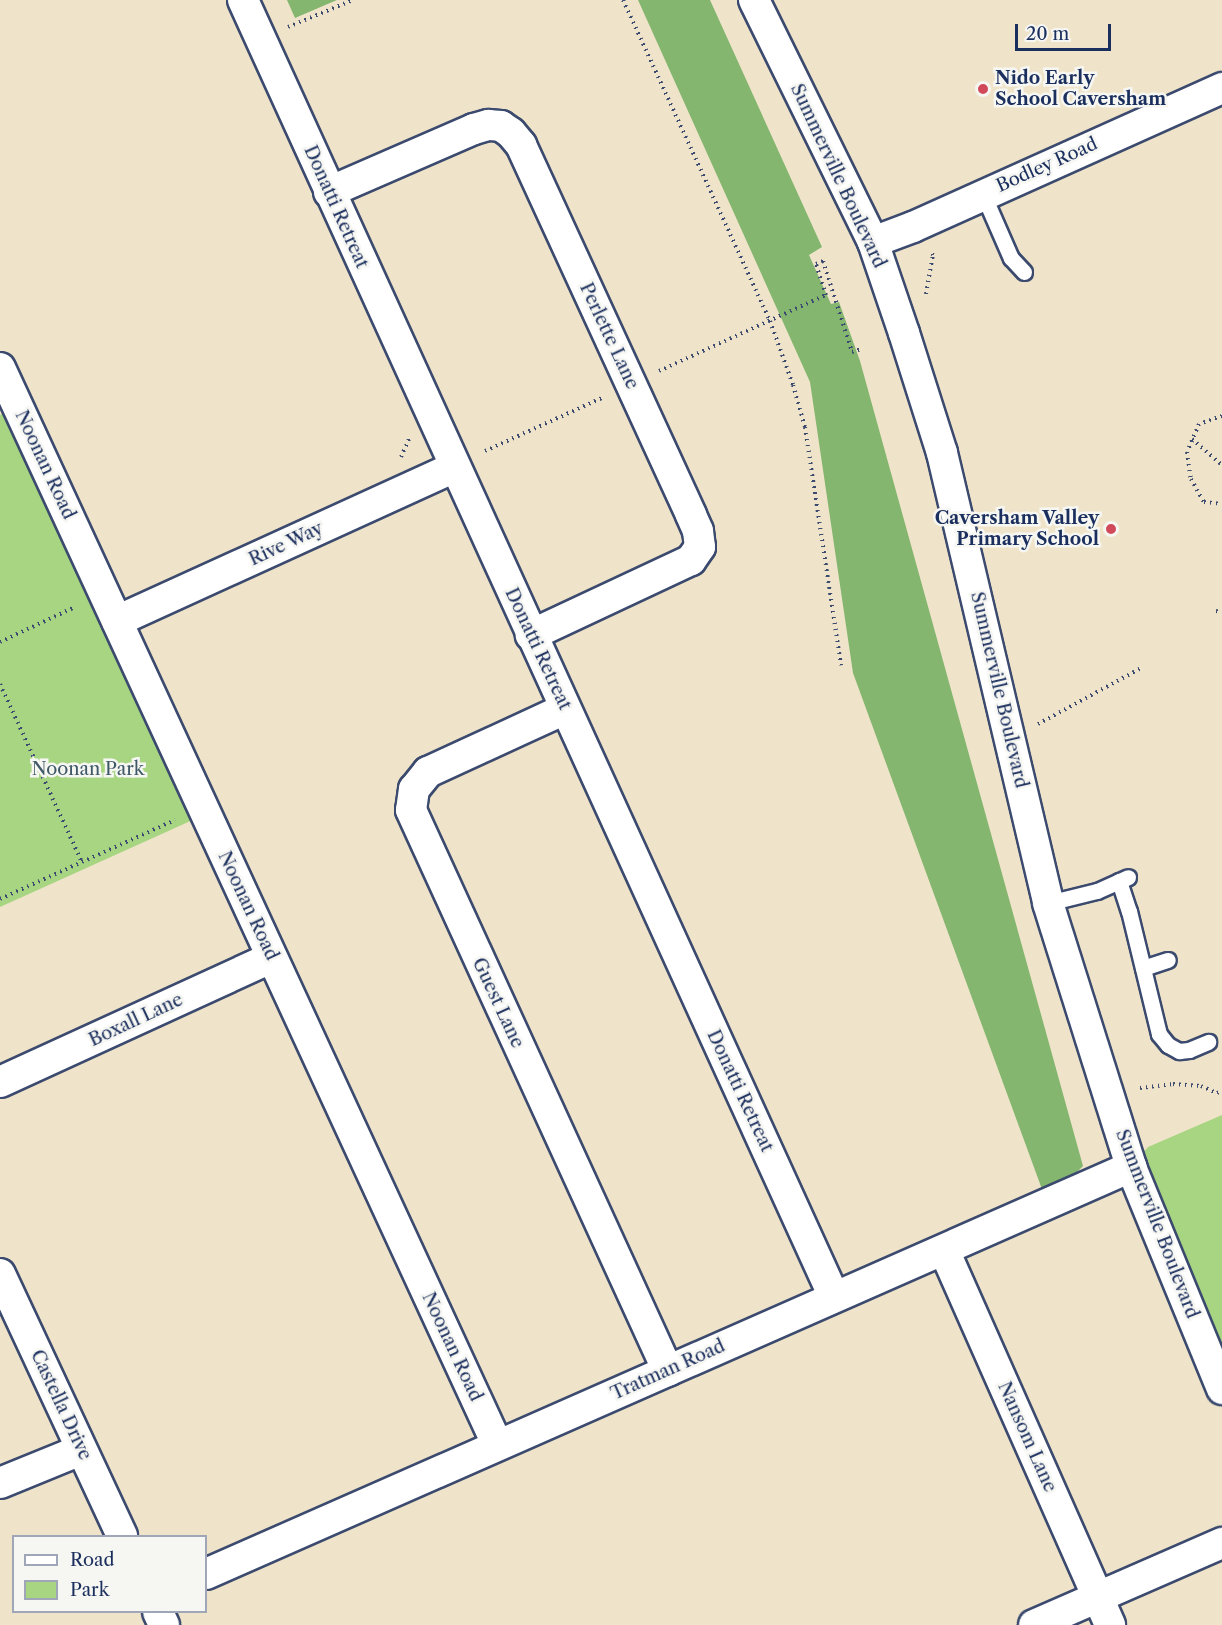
<!DOCTYPE html>
<style>
body{margin:0}
#map{position:relative;width:1222px;height:1625px;overflow:hidden;background:#efe4c9;font-family:"Libre Caslon Text",serif}
div>[style]{position:absolute}
.green>*{inset:0;background:#a7d582}
.forest>*{inset:0;background:#85b670}
.path>*{height:4px;margin-top:-2px;transform-origin:0;background:repeating-linear-gradient(90deg,#3b4a6e 0 1.5px,transparent 0 6px)}
.roads{filter:drop-shadow(2px 0 #3b4a6e) drop-shadow(-2px 0 #3b4a6e) drop-shadow(0 2px #3b4a6e) drop-shadow(0 -2px #3b4a6e)}
.service>*{height:15px;margin:-7.5px;padding:0 7.5px;transform-origin:7.5px;border-radius:7.5px;background:#fff}
.minor>*{height:30px;margin:-15px;padding:0 15px;transform-origin:15px;border-radius:15px;background:#fff}
.dots>*{width:16px;height:16px;translate:-50% -50%;box-sizing:border-box;border:3px solid #f6f6f2;border-radius:50%}
span{translate:-50% -50%;white-space:nowrap;text-align:center;line-height:1.15;-webkit-text-stroke:5px #f6f6f2;paint-order:stroke}
.poi-label{font-size:18px;color:#1b2f5e;font-weight:700}
.left{translate:0 -50%;text-align:left}
.right{translate:-100% -50%;text-align:right}
.street-label{font-size:18px;color:#1b2f5e}
.park-label{font-size:18px;color:#3e5867}
.legend{position:absolute;left:12px;top:1535px;width:195px;height:78px;box-sizing:border-box;background:#f6f6f2;border:2px solid #9ea6b7;margin:0;padding:8px 10px;list-style:none;font-size:18px;color:#1b2f5e}
.legend li{display:flex;align-items:center;gap:12px;height:30px}
.legend b{width:30px;border:2px solid #9ea6b7}
.scale{position:absolute;left:1015px;top:24px;width:96px;height:27px;box-sizing:border-box;border:3px solid #1b2f5e;border-top:0;padding-left:8px;font-size:18px;line-height:21px;white-space:nowrap;color:#1b2f5e;-webkit-text-stroke:4px #f6f6f2;paint-order:stroke}
</style>
<div id="map">
<div class="green">
<i style="clip-path:polygon(18px 406px,206px 814px,0 907px,0 415px)"></i>
<i style="clip-path:polygon(1222px 1115px,1222px 1389px,1131px 1167px,1148px 1147px)"></i>
</div>
<div class="forest">
<i style="clip-path:polygon(287px 0,337px 0,295px 18px)"></i>
<i style="clip-path:polygon(638px 0,710px 0,822px 247px,809px 255px,831px 304px,839px 302px,860px 361px,1083px 1166px,1071px 1178px,1043px 1192px,853px 673px,810px 382px)"></i>
</div>
<div class="path">
<i style="left:623px;top:0;width:353px;rotate:65.4deg"></i>
<i style="left:770px;top:321px;width:68px;rotate:70.2deg"></i>
<i style="left:793px;top:385px;width:44px;rotate:74.1deg"></i>
<i style="left:805px;top:427px;width:241px;rotate:81.4deg"></i>
<i style="left:288px;top:27px;width:70px;rotate:-22.6deg"></i>
<i style="left:926px;top:294px;width:40px;rotate:-80deg"></i>
<i style="left:933px;top:255px;width:4px;rotate:-124deg"></i>
<i style="left:659px;top:371px;width:183px;rotate:-24.5deg"></i>
<i style="left:826px;top:295px;width:33px;rotate:-108deg"></i>
<i style="left:816px;top:264px;width:8px;rotate:-23deg"></i>
<i style="left:823px;top:261px;width:96px;rotate:72.3deg"></i>
<i style="left:852px;top:352px;width:9px;rotate:-18deg"></i>
<i style="left:1222px;top:416px;width:24px;rotate:161deg"></i>
<i style="left:1199px;top:424px;width:30px;rotate:113deg"></i>
<i style="left:1187px;top:452px;width:27px;rotate:82deg"></i>
<i style="left:1191px;top:479px;width:26px;rotate:61deg"></i>
<i style="left:1204px;top:502px;width:18px;rotate:6deg"></i>
<i style="left:1192px;top:439px;width:40px;rotate:41deg"></i>
<i style="left:485px;top:451px;width:131px;rotate:-24.4deg"></i>
<i style="left:401px;top:457px;width:20px;rotate:-66deg"></i>
<i style="left:1216px;top:611px;width:6px;rotate:9deg"></i>
<i style="left:0;top:642px;width:83px;rotate:-25deg"></i>
<i style="left:0;top:684px;width:196px;rotate:65.3deg"></i>
<i style="left:1038px;top:724px;width:119px;rotate:-28.5deg"></i>
<i style="left:0;top:899px;width:192px;rotate:-24.3deg"></i>
<i style="left:1140px;top:1088px;width:33px;rotate:-7deg"></i>
<i style="left:1173px;top:1084px;width:28px;rotate:4deg"></i>
<i style="left:1201px;top:1086px;width:17px;rotate:24deg"></i>
<i style="left:1217px;top:1093px;width:5px;rotate:-22deg"></i>
</div>
<div class="roads">
<div class="service">
<i style="left:983px;top:194px;width:70px;rotate:66.4deg"></i>
<i style="left:1011px;top:258px;width:19px;rotate:47deg"></i>
<i style="left:1119px;top:881px;width:32px;rotate:72deg"></i>
<i style="left:1129px;top:911px;width:127px;rotate:76.3deg"></i>
<i style="left:1159px;top:1034px;width:14px;rotate:51deg"></i>
<i style="left:1168px;top:1045px;width:13px;rotate:29deg"></i>
<i style="left:1179px;top:1051px;width:10px;rotate:-6deg"></i>
<i style="left:1189px;top:1050px;width:21px;rotate:-23deg"></i>
<i style="left:1048px;top:903px;width:50px;rotate:-13.8deg"></i>
<i style="left:1097px;top:891px;width:34px;rotate:-24deg"></i>
<i style="left:1143px;top:968px;width:26px;rotate:-18deg"></i>
</div>
<div class="minor">
<i style="left:243px;top:0;width:1425px;rotate:65.5deg"></i>
<i style="left:754px;top:0;width:270px;rotate:63.8deg"></i>
<i style="left:873px;top:242px;width:96px;rotate:71.2deg"></i>
<i style="left:904px;top:333px;width:126px;rotate:72.4deg"></i>
<i style="left:942px;top:453px;width:462px;rotate:76.7deg"></i>
<i style="left:1048px;top:903px;width:277px;rotate:72.5deg"></i>
<i style="left:1131px;top:1167px;width:240px;rotate:67.7deg"></i>
<i style="left:329px;top:192px;width:158px;rotate:-23.5deg"></i>
<i style="left:474px;top:129px;width:15px;rotate:-16deg"></i>
<i style="left:488px;top:125px;width:13px;rotate:4deg"></i>
<i style="left:501px;top:126px;width:12px;rotate:35deg"></i>
<i style="left:511px;top:133px;width:16px;rotate:50deg"></i>
<i style="left:521px;top:145px;width:407px;rotate:65.3deg"></i>
<i style="left:691px;top:515px;width:17px;rotate:66deg"></i>
<i style="left:698px;top:531px;width:16px;rotate:83deg"></i>
<i style="left:700px;top:547px;width:16px;rotate:125deg"></i>
<i style="left:691px;top:560px;width:177px;rotate:154.9deg"></i>
<i style="left:873px;top:242px;width:43px;rotate:-20.6deg"></i>
<i style="left:913px;top:227px;width:339px;rotate:-24.2deg"></i>
<i style="left:0;top:368px;width:1185px;rotate:65.21deg"></i>
<i style="left:117px;top:621px;width:371px;rotate:-24.5deg"></i>
<i style="left:565px;top:709px;width:151px;rotate:155.3deg"></i>
<i style="left:428px;top:772px;width:22px;rotate:129deg"></i>
<i style="left:414px;top:789px;width:21px;rotate:98deg"></i>
<i style="left:411px;top:810px;width:617px;rotate:65.39deg"></i>
<i style="left:0;top:1082px;width:298px;rotate:-24.6deg"></i>
<i style="left:944px;top:1250px;width:410px;rotate:66.1deg"></i>
<i style="left:0;top:1274px;width:289px;rotate:65deg"></i>
<i style="left:0;top:1483px;width:87px;rotate:-22.2deg"></i>
<i style="left:206px;top:1574px;width:1011px;rotate:-23.75deg"></i>
<i style="left:158px;top:1612px;width:14px;rotate:65deg"></i>
<i style="left:1034px;top:1625px;width:205px;rotate:-23.6deg"></i>
</div>
</div>
<div class="dots">
<i style="left:983px;top:89px;background:#d1495b"></i>
<i style="left:1111px;top:529px;background:#d1495b"></i>
</div>
<div class="poi-label">
<span class="left" style="left:995px;top:89px">Nido Early<br>School Caversham</span>
<span class="right" style="left:1099px;top:529px">Caversham Valley<br>Primary School</span>
</div>
<div class="street-label">
<span style="left:1047px;top:165px;rotate:-24deg">Bodley Road</span>
<span style="left:838px;top:176px;rotate:65deg">Summerville Boulevard</span>
<span style="left:336px;top:207px;rotate:66deg">Donatti Retreat</span>
<span style="left:609px;top:336px;rotate:65deg">Perlette Lane</span>
<span style="left:45px;top:465px;rotate:65deg">Noonan Road</span>
<span style="left:286px;top:544px;rotate:-25deg">Rive Way</span>
<span style="left:538px;top:649px;rotate:65deg">Donatti Retreat</span>
<span style="left:999px;top:690px;rotate:77deg">Summerville Boulevard</span>
<span style="left:248px;top:906px;rotate:65deg">Noonan Road</span>
<span style="left:498px;top:1003px;rotate:65deg">Guest Lane</span>
<span style="left:136px;top:1020px;rotate:-25deg">Boxall Lane</span>
<span style="left:740px;top:1091px;rotate:65deg">Donatti Retreat</span>
<span style="left:1157px;top:1224px;rotate:69deg">Summerville Boulevard</span>
<span style="left:452px;top:1347px;rotate:65deg">Noonan Road</span>
<span style="left:668px;top:1370px;rotate:-24deg">Tratman Road</span>
<span style="left:61px;top:1405px;rotate:65deg">Castella Drive</span>
<span style="left:1027px;top:1437px;rotate:66deg">Nansom Lane</span>
</div>
<div class="park-label">
<span style="left:88px;top:769px">Noonan Park</span>
</div>
<ul class="legend">
<li><b style="height:8px;background:#fff"></b>Road</li>
<li><b style="height:16px;background:#a7d582"></b>Park</li>
</ul>
<div class="scale">20 m</div>
</div>
